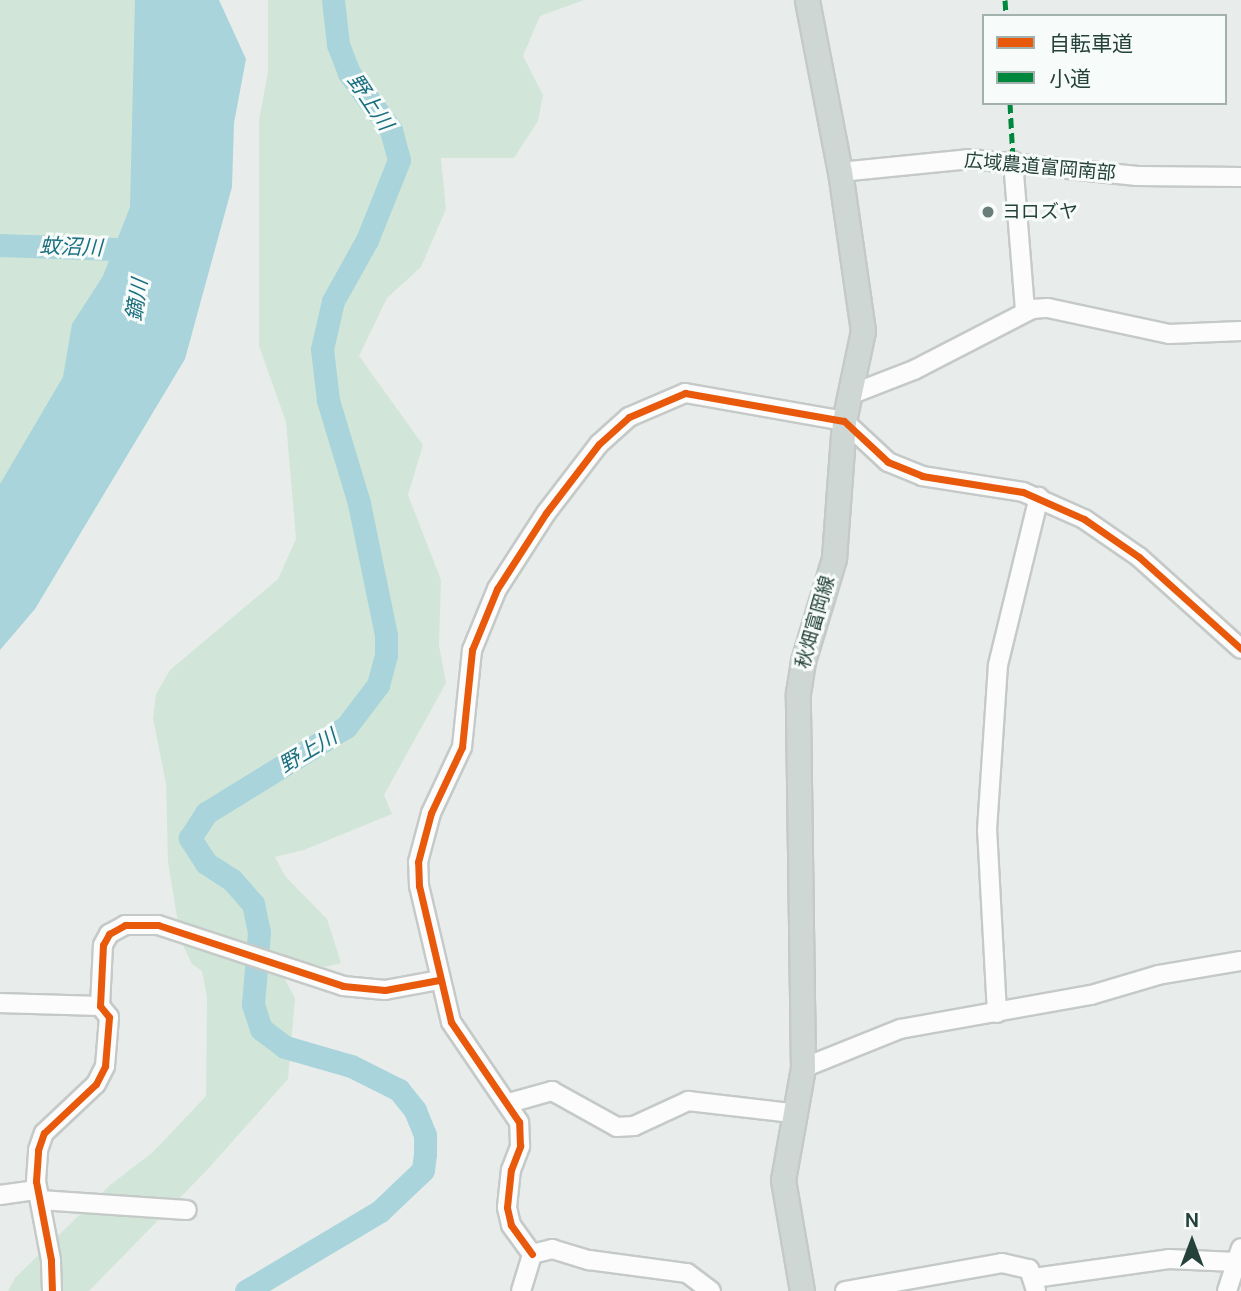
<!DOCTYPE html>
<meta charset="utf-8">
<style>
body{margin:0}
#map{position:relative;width:1241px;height:1291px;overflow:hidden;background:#e8edeb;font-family:"DM Sans","Noto Sans JP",sans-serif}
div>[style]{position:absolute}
.green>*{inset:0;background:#d1e6d8}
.water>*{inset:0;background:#a9d4db}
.river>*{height:23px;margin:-11.5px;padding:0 11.5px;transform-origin:11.5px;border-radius:11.5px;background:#a9d4db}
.roads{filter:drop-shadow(2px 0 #c5cac8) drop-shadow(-2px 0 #c5cac8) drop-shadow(0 2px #c5cac8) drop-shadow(0 -2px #c5cac8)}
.minor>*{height:18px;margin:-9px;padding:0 9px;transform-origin:9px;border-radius:9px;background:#fcfcfc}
.major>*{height:23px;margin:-11.5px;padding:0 11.5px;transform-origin:11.5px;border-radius:11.5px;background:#cfd7d5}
.quiet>*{height:5px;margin-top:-2.5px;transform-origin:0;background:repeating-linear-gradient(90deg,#00873e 0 10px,transparent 0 15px)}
.cycleway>*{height:7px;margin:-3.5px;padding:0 3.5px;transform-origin:3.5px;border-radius:3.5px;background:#e8590c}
.dots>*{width:19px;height:19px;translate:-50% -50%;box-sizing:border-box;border:4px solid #f7fbf9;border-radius:50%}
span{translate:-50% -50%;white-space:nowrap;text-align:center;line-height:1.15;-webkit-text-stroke:6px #f7fbf9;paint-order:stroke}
.street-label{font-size:19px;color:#24423a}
.poi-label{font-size:19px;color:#24423a}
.left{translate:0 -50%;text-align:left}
.water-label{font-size:21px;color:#1c6f80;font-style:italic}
.legend{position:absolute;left:982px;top:14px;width:245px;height:91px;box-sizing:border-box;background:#f7fbf9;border:2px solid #a3b1ad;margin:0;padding:9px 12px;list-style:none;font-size:21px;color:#24423a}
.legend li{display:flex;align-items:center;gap:14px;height:35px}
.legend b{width:35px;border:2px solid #a3b1ad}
.north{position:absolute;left:1157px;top:1207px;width:70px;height:70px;-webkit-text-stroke:5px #f7fbf9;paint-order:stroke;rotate:0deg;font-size:19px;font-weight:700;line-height:28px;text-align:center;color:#24423a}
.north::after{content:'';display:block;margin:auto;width:24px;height:32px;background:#24423a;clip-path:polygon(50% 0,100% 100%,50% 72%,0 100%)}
</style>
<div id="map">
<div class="green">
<i style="clip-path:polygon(0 0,213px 0,0 545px)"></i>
<i style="clip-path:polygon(268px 0,584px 0,540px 16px,523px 56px,543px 95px,538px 121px,514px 158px,441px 158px,446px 209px,421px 267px,387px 298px,359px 356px,423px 445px,408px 495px,441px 580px,439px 645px,446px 683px,384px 795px,392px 814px,304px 850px,275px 857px,285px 876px,327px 919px,341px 963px,325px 967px,285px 957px,282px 974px,295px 998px,288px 1079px,208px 1169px,89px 1291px,8px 1291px,15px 1278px,110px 1185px,153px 1152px,206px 1096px,207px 997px,202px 971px,192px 964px,181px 941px,168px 862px,166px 784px,153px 718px,156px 694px,170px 670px,278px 579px,296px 539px,286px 422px,259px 346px,259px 120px,268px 72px)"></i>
</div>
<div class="water">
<i style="clip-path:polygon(135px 0,219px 0,246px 59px,234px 123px,232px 187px,185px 359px,35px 609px,0 650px,0 484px,63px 377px,72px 324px,103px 276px,130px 207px)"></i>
</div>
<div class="river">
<i style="left:0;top:245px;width:142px;rotate:2deg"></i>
<i style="left:246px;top:1291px;width:156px;rotate:-30.8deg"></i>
<i style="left:380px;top:1211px;width:59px;rotate:-43.6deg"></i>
<i style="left:423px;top:1170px;width:17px;rotate:-83deg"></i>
<i style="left:425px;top:1153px;width:18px;rotate:-90deg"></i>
<i style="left:425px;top:1135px;width:27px;rotate:-112deg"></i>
<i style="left:415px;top:1110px;width:26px;rotate:-129deg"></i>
<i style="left:399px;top:1090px;width:54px;rotate:-153.4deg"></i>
<i style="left:351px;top:1066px;width:69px;rotate:-163.9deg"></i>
<i style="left:285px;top:1047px;width:30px;rotate:-143deg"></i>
<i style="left:261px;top:1029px;width:26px;rotate:-108deg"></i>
<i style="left:253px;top:1004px;width:72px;rotate:-85.2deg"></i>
<i style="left:259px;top:932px;width:29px;rotate:-102deg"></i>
<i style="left:253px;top:904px;width:32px;rotate:-131deg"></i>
<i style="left:232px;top:880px;width:31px;rotate:-147deg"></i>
<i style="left:206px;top:863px;width:30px;rotate:-123deg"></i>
<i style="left:190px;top:838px;width:30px;rotate:-57deg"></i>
<i style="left:206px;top:813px;width:164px;rotate:-31.6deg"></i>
<i style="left:346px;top:727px;width:53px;rotate:-52.7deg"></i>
<i style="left:378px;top:685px;width:31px;rotate:-75deg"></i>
<i style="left:386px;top:655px;width:20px;rotate:-90deg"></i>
<i style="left:386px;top:635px;width:135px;rotate:-101.6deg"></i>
<i style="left:359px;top:503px;width:108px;rotate:-106.8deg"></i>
<i style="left:328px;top:400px;width:51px;rotate:-96.7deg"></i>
<i style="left:322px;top:349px;width:49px;rotate:-77.1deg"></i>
<i style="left:333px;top:301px;width:70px;rotate:-60.9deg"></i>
<i style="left:367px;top:240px;width:86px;rotate:-68.2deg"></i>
<i style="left:399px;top:160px;width:31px;rotate:-105deg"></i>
<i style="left:391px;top:130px;width:71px;rotate:-126.4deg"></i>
<i style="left:349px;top:73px;width:31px;rotate:-111deg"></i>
<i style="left:338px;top:44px;width:44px;rotate:-96.5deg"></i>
</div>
<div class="roads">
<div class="minor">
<i style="left:1013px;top:161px;width:150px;rotate:85.4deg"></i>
<i style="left:840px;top:172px;width:131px;rotate:-5.7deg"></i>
<i style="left:970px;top:159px;width:168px;rotate:5.8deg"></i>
<i style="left:1137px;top:176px;width:104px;rotate:0.6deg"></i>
<i style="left:852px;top:394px;width:66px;rotate:-21.2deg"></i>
<i style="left:914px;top:370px;width:133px;rotate:-27.3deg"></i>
<i style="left:1032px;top:309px;width:16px;rotate:-4deg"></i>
<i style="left:1048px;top:308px;width:124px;rotate:12.1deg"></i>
<i style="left:1169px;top:334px;width:72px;rotate:-2.4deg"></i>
<i style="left:0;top:1003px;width:100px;rotate:1.7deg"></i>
<i style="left:997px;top:1013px;width:183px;rotate:-93.1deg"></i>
<i style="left:987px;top:830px;width:165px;rotate:-86.2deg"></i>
<i style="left:998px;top:665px;width:173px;rotate:-76.3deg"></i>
<i style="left:803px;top:1068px;width:105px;rotate:-21.9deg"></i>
<i style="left:900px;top:1029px;width:194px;rotate:-10.1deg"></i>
<i style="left:1091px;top:995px;width:70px;rotate:-16.6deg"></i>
<i style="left:1158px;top:975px;width:84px;rotate:-9.6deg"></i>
<i style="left:509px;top:1103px;width:45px;rotate:-15.6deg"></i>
<i style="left:552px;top:1091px;width:74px;rotate:29deg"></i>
<i style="left:617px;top:1127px;width:17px;rotate:-3deg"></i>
<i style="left:634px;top:1126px;width:60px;rotate:-24.8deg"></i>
<i style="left:688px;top:1101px;width:105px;rotate:6.6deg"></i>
<i style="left:0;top:1195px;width:37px;rotate:-8deg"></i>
<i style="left:40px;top:1200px;width:147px;rotate:3.9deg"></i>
<i style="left:532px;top:1254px;width:36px;rotate:-126deg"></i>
<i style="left:511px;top:1225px;width:18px;rotate:-103deg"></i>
<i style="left:507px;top:1207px;width:37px;rotate:-84deg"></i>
<i style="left:511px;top:1170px;width:26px;rotate:-69deg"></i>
<i style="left:520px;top:1146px;width:24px;rotate:-92deg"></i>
<i style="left:519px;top:1122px;width:121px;rotate:-124.2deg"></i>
<i style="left:451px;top:1022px;width:140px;rotate:-103.2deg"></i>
<i style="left:419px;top:886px;width:24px;rotate:-92deg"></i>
<i style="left:418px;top:862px;width:51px;rotate:-75.1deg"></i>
<i style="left:431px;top:813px;width:73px;rotate:-64.8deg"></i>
<i style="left:462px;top:747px;width:98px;rotate:-84.1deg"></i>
<i style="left:472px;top:650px;width:66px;rotate:-67.7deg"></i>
<i style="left:497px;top:589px;width:90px;rotate:-57.2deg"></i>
<i style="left:546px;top:513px;width:87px;rotate:-52.5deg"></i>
<i style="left:599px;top:444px;width:40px;rotate:-42deg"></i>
<i style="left:629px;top:417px;width:61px;rotate:-23.2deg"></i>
<i style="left:685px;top:393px;width:161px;rotate:10deg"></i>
<i style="left:844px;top:421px;width:60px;rotate:43deg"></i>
<i style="left:888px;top:462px;width:37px;rotate:22deg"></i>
<i style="left:922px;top:476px;width:102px;rotate:9deg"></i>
<i style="left:1023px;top:492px;width:67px;rotate:23.9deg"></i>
<i style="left:1084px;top:519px;width:67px;rotate:34.6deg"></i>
<i style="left:1139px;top:557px;width:137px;rotate:42deg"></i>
<i style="left:532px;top:1254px;width:21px;rotate:-14deg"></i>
<i style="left:552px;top:1249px;width:39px;rotate:17deg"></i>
<i style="left:589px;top:1260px;width:99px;rotate:7.6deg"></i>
<i style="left:687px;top:1273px;width:30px;rotate:37deg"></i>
<i style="left:1034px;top:1278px;width:136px;rotate:-8deg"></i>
<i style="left:1169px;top:1259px;width:66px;rotate:2.6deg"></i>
<i style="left:52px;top:1291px;width:31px;rotate:-92deg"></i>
<i style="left:51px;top:1260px;width:80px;rotate:-100.8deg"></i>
<i style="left:36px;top:1181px;width:31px;rotate:-86deg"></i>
<i style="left:38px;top:1150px;width:18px;rotate:-71deg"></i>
<i style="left:44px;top:1133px;width:71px;rotate:-43.3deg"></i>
<i style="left:96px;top:1084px;width:20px;rotate:-63deg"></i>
<i style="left:105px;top:1066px;width:49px;rotate:-85.3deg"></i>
<i style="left:109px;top:1017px;width:14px;rotate:-129deg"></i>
<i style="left:100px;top:1006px;width:61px;rotate:-87.2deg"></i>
<i style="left:103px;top:945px;width:13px;rotate:-61deg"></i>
<i style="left:109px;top:934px;width:18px;rotate:-29deg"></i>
<i style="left:125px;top:925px;width:33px"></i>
<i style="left:158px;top:925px;width:195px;rotate:18.2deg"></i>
<i style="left:343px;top:986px;width:42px;rotate:5.4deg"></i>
<i style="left:385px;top:990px;width:55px;rotate:-10.5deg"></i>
<i style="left:521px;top:1291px;width:39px;rotate:-73deg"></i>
<i style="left:845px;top:1291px;width:159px;rotate:-10.1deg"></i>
<i style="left:1002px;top:1263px;width:28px;rotate:13deg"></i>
<i style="left:1029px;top:1269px;width:23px;rotate:72deg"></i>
<i style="left:1227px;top:1291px;width:45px;rotate:-72deg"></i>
</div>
<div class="major">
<i style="left:802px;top:1291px;width:113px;rotate:-99.7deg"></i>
<i style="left:783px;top:1180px;width:114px;rotate:-79.9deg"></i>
<i style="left:803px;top:1068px;width:375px;rotate:-90.8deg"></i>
<i style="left:798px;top:693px;width:32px;rotate:-81deg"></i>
<i style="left:803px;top:661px;width:108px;rotate:-73.2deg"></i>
<i style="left:834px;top:558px;width:137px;rotate:-85.8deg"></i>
<i style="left:844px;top:421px;width:92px;rotate:-78.1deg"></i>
<i style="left:863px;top:331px;width:161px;rotate:-98.2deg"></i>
<i style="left:840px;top:172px;width:175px;rotate:-100.9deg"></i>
</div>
</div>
<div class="quiet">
<i style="left:1005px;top:0;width:16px;rotate:86deg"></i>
<i style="left:1010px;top:103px;width:58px;rotate:87deg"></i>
</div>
<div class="cycleway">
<i style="left:532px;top:1254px;width:36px;rotate:-126deg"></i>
<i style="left:511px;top:1225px;width:18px;rotate:-103deg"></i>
<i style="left:507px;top:1207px;width:37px;rotate:-84deg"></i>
<i style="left:511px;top:1170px;width:26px;rotate:-69deg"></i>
<i style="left:520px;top:1146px;width:24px;rotate:-92deg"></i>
<i style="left:519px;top:1122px;width:121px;rotate:-124.2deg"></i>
<i style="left:451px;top:1022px;width:140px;rotate:-103.2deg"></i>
<i style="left:419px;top:886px;width:24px;rotate:-92deg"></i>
<i style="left:418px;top:862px;width:51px;rotate:-75.1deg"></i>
<i style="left:431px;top:813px;width:73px;rotate:-64.8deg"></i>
<i style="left:462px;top:747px;width:98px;rotate:-84.1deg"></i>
<i style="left:472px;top:650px;width:66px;rotate:-67.7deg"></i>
<i style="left:497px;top:589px;width:90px;rotate:-57.2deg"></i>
<i style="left:546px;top:513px;width:87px;rotate:-52.5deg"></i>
<i style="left:599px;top:444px;width:40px;rotate:-42deg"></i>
<i style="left:629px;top:417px;width:61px;rotate:-23.2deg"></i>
<i style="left:685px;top:393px;width:161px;rotate:10deg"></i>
<i style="left:844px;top:421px;width:60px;rotate:43deg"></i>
<i style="left:888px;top:462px;width:37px;rotate:22deg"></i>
<i style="left:922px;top:476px;width:102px;rotate:9deg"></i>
<i style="left:1023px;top:492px;width:67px;rotate:23.9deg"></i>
<i style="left:1084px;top:519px;width:67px;rotate:34.6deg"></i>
<i style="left:1139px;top:557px;width:137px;rotate:42deg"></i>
<i style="left:52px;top:1291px;width:31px;rotate:-92deg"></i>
<i style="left:51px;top:1260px;width:80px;rotate:-100.8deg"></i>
<i style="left:36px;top:1181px;width:31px;rotate:-86deg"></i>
<i style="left:38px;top:1150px;width:18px;rotate:-71deg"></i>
<i style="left:44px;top:1133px;width:71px;rotate:-43.3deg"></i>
<i style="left:96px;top:1084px;width:20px;rotate:-63deg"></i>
<i style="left:105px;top:1066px;width:49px;rotate:-85.3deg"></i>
<i style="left:109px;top:1017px;width:14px;rotate:-129deg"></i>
<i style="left:100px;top:1006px;width:61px;rotate:-87.2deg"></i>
<i style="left:103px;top:945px;width:13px;rotate:-61deg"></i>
<i style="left:109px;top:934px;width:18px;rotate:-29deg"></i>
<i style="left:125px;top:925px;width:33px"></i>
<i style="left:158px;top:925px;width:195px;rotate:18.2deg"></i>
<i style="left:343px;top:986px;width:42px;rotate:5.4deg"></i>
<i style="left:385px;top:990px;width:55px;rotate:-10.5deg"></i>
</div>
<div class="dots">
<i style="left:988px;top:212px;background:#697e78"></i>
</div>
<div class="street-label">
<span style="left:1040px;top:167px;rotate:5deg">広域農道富岡南部</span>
<span style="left:815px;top:622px;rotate:-74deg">秋畑富岡線</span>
</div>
<div class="poi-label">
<span class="left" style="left:1002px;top:212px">ヨロズヤ</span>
</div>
<div class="water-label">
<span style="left:370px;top:102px;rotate:56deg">野上川</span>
<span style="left:71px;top:247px;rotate:2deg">蚊沼川</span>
<span style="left:137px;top:300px;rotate:-81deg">鏑川</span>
<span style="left:308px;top:751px;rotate:-31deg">野上川</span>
</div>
<ul class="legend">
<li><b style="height:9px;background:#e8590c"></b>自転車道</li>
<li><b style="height:9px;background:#00873e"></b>小道</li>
</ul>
<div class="north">N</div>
</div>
